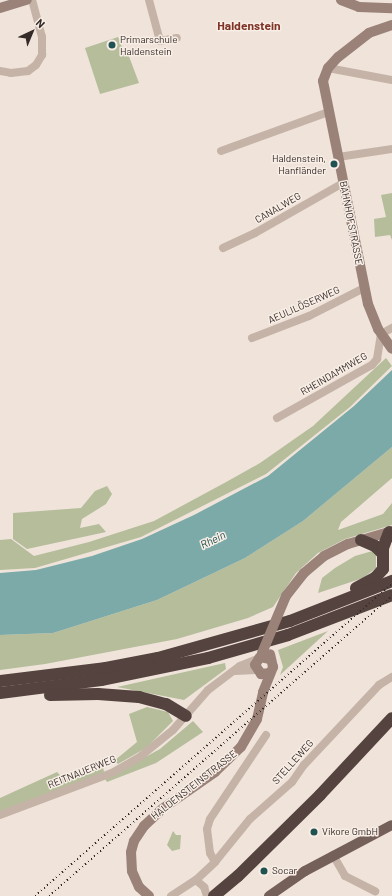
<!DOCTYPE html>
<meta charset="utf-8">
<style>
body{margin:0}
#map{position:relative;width:392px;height:896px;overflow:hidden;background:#efe3da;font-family:Barlow,sans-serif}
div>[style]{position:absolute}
.green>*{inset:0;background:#b5bd9b}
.water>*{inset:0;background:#7baaa8}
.street>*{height:8px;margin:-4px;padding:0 4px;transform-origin:4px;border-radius:4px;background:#c6b3a7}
.secondary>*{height:10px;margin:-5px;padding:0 5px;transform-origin:5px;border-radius:5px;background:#9a8279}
.primary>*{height:10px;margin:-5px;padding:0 5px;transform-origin:5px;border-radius:5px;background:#746059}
.highway>*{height:12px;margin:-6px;padding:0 6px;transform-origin:6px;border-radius:6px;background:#54433f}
.rail>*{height:2px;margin-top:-1px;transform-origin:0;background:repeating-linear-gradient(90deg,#342a27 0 1px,transparent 0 4px)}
.secondary-bridge>*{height:10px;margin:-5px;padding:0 5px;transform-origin:5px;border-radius:5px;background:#9a8279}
.dots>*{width:11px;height:11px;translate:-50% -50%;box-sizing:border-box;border:2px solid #f8eee6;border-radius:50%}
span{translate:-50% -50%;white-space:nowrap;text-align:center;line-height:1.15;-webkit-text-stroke:3px #f8eee6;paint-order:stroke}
.poi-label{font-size:10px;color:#342a27}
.left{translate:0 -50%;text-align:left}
.right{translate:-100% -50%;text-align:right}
.street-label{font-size:10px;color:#342a27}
.water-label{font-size:11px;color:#205251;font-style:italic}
.quarter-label{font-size:12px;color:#7d3326;font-weight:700}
.north{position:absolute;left:12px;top:12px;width:40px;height:40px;-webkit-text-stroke:3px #f8eee6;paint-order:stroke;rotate:44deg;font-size:11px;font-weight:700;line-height:16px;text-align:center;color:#342a27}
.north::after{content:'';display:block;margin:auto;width:14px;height:18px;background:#342a27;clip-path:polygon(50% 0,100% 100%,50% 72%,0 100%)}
</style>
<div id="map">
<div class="green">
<i style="clip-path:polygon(118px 37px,123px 49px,127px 51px,139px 83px,100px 94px,85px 48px)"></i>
<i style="clip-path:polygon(392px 193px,392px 240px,390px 235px,375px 237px,374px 219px,386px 217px,381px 195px)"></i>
<i style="clip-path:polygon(386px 358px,392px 366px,350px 407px,266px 474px,141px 537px,35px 568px,0 570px,0 540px,11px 539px,34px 556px,89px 542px,154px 521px,228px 481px,260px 463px,313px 426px)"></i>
<i style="clip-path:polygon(392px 447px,392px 478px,341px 522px,338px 530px,383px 514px,392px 503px,392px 525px,345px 539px,318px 553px,296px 573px,273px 607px,248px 618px,177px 639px,45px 664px,0 670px,0 635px,53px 633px,157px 600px,245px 558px,303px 521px)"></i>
<i style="clip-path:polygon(107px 486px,112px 494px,106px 504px,82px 519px,80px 528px,99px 524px,106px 532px,27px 549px,13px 539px,13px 513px,81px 508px,95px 491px)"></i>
<i style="clip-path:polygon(376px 550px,376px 568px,363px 578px,318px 593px,322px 578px,335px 568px,355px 556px)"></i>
<i style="clip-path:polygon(328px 631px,280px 675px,283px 667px,278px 650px)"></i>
<i style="clip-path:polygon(225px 663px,226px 669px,184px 700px,117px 687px)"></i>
<i style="clip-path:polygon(147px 707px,168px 712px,173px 721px,146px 748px,118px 764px,114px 761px,137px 742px,129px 714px)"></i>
<i style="clip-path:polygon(193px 721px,203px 732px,156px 763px,107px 782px,105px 779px,160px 749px)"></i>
<i style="clip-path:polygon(103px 765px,104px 773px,0 812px,0 798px,57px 772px,64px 779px)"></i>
<i style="clip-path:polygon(173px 831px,176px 835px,181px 835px,180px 849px,172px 851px,167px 845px)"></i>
</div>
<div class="water">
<i style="clip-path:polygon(392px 370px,392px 447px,303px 521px,245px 558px,157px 600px,53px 633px,0 635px,0 573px,36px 570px,92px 556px,142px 539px,194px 515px,268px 476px,354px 406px)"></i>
</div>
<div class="street">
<i style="left:149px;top:0;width:42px;rotate:75deg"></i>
<i style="left:160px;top:41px;width:17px;rotate:-10deg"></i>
<i style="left:328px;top:68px;width:65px;rotate:10.6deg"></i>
<i style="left:0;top:71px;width:11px;rotate:10deg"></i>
<i style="left:11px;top:73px;width:17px;rotate:-7deg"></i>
<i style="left:28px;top:71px;width:10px;rotate:-37deg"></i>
<i style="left:36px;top:65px;width:12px;rotate:-59deg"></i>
<i style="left:42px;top:55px;width:18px;rotate:-90deg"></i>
<i style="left:42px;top:37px;width:38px;rotate:-105deg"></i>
<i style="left:221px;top:151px;width:115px;rotate:-19.9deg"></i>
<i style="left:338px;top:157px;width:55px;rotate:-8.4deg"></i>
<i style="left:223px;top:248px;width:35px;rotate:-25deg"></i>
<i style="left:255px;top:233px;width:101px;rotate:-29.6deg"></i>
<i style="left:252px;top:338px;width:61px;rotate:-21.1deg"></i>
<i style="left:309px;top:316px;width:62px;rotate:-27deg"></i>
<i style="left:277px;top:418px;width:109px;rotate:-29.2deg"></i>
<i style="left:372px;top:365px;width:8px;rotate:-50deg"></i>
<i style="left:377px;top:359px;width:25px;rotate:-81deg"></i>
<i style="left:381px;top:334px;width:13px;rotate:-29deg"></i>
<i style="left:235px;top:671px;width:21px;rotate:-3deg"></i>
<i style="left:0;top:815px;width:120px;rotate:-20.6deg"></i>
<i style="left:112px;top:773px;width:34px;rotate:-30deg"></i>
<i style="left:141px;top:756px;width:41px;rotate:-39.1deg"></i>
<i style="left:173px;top:730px;width:53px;rotate:-48.8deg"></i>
<i style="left:208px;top:690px;width:40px;rotate:-37deg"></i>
<i style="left:240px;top:666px;width:18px;rotate:-22deg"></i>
<i style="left:333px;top:855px;width:24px;rotate:60deg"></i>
<i style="left:345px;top:876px;width:34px;rotate:27deg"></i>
<i style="left:215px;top:862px;width:10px;rotate:-119deg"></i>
<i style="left:210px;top:853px;width:24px;rotate:-97deg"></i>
<i style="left:207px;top:829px;width:10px;rotate:-73deg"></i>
<i style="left:210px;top:819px;width:101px;rotate:-56.3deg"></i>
<i style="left:196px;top:880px;width:11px;rotate:41deg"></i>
<i style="left:204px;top:887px;width:9px;rotate:72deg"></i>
<i style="left:171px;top:896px;width:30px;rotate:-33deg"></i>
<i style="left:196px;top:880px;width:26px;rotate:-43deg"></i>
<i style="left:215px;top:862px;width:55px;rotate:-50.9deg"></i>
<i style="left:250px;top:819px;width:56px;rotate:-41.4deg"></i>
<i style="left:292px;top:782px;width:21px;rotate:-55deg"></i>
<i style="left:304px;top:765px;width:110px;rotate:-46.8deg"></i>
<i style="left:379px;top:685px;width:15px;rotate:-32deg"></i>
</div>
<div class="secondary">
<i style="left:341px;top:0;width:19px;rotate:21deg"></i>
<i style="left:359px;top:7px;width:33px;rotate:2deg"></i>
<i style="left:0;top:8px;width:28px;rotate:-17deg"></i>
<i style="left:392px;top:25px;width:24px;rotate:161deg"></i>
<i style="left:369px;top:33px;width:39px;rotate:142deg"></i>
<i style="left:338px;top:57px;width:15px;rotate:132deg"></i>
<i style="left:328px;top:68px;width:14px;rotate:111deg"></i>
<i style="left:323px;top:81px;width:227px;rotate:78.6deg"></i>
<i style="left:368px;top:304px;width:27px;rotate:68deg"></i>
<i style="left:378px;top:329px;width:24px;rotate:55deg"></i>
<i style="left:286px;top:596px;width:29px;rotate:-52deg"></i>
<i style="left:304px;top:573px;width:26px;rotate:-40deg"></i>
<i style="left:324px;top:556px;width:27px;rotate:-27deg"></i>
<i style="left:348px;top:544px;width:46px;rotate:-16.5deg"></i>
<i style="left:270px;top:659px;width:10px;rotate:-169deg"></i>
<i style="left:260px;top:657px;width:9px;rotate:122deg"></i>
<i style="left:255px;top:665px;width:11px;rotate:56deg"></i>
<i style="left:261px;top:674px;width:9px;rotate:-6deg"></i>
<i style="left:149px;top:896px;width:13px;rotate:-138deg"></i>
<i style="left:139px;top:887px;width:17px;rotate:-114deg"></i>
<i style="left:132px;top:871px;width:19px;rotate:-93deg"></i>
<i style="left:131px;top:852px;width:11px;rotate:-75deg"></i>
<i style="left:134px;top:841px;width:18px;rotate:-56deg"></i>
<i style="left:144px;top:826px;width:25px;rotate:-43deg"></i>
<i style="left:162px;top:809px;width:65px;rotate:-34.9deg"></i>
<i style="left:215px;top:772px;width:36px;rotate:-44deg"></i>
<i style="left:241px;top:747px;width:32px;rotate:-60deg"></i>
<i style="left:257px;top:719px;width:28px;rotate:-77deg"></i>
<i style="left:263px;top:692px;width:27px;rotate:-68deg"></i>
<i style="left:273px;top:667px;width:13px;rotate:-103deg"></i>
</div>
<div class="primary">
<i style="left:269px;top:896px;width:44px;rotate:-34.8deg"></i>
<i style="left:305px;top:871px;width:98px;rotate:-27.9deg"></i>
</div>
<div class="highway">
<i style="left:361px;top:540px;width:15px;rotate:23deg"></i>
<i style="left:375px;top:546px;width:10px;rotate:45deg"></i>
<i style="left:356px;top:588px;width:21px;rotate:-28deg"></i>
<i style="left:375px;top:578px;width:12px;rotate:-48deg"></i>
<i style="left:383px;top:569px;width:21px;rotate:-90deg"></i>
<i style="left:383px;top:548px;width:17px;rotate:-69deg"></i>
<i style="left:0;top:681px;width:107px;rotate:-7deg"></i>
<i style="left:106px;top:668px;width:53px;rotate:-10.9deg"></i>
<i style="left:158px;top:658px;width:137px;rotate:-15.7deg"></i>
<i style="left:290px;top:621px;width:110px;rotate:-21.4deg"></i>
<i style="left:0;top:693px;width:102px;rotate:-7.3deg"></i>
<i style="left:101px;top:680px;width:109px;rotate:-11.6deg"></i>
<i style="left:208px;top:658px;width:83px;rotate:-16deg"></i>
<i style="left:288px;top:635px;width:111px;rotate:-21deg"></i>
<i style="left:50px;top:695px;width:48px;rotate:-1.2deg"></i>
<i style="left:98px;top:694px;width:41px;rotate:4.2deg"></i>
<i style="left:139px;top:697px;width:28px;rotate:15deg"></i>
<i style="left:166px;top:704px;width:23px;rotate:31deg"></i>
<i style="left:214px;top:896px;width:31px;rotate:-40deg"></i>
<i style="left:238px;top:876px;width:115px;rotate:-44.6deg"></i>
<i style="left:320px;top:795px;width:105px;rotate:-46.9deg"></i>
</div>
<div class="rail">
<i style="left:35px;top:896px;width:475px;rotate:-41.2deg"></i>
<i style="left:49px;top:896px;width:456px;rotate:-41.2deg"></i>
</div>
<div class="secondary-bridge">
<i style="left:262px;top:653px;width:62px;rotate:-67.2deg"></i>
</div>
<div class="dots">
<i style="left:112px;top:45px;background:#205251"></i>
<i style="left:334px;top:164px;background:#205251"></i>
<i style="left:314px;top:832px;background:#205251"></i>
<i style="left:264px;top:871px;background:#205251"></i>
</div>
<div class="poi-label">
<span class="left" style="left:120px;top:45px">Primarschule<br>Haldenstein</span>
<span class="right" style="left:326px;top:164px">Haldenstein,<br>Hanfländer</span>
<span class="left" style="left:322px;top:832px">Vikore GmbH</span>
<span class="left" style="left:272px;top:871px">Socar</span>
</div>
<div class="street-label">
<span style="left:278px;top:208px;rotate:-30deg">CANALWEG</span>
<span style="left:351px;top:223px;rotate:79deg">BAHNHOFSTRASSE</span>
<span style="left:304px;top:305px;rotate:-24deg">AEULILÖSERWEG</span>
<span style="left:334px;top:374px;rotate:-30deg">RHEINDAMMWEG</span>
<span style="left:293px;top:762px;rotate:-48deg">STELLEWEG</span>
<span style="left:82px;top:772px;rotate:-22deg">REITNAUERWEG</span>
<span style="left:194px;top:785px;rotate:-38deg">HALDENSTEINSTRASSE</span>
</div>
<div class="water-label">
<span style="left:213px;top:540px;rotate:-26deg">Rhein</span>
</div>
<div class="quarter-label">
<span style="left:249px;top:26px">Haldenstein</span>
</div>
<div class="north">N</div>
</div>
